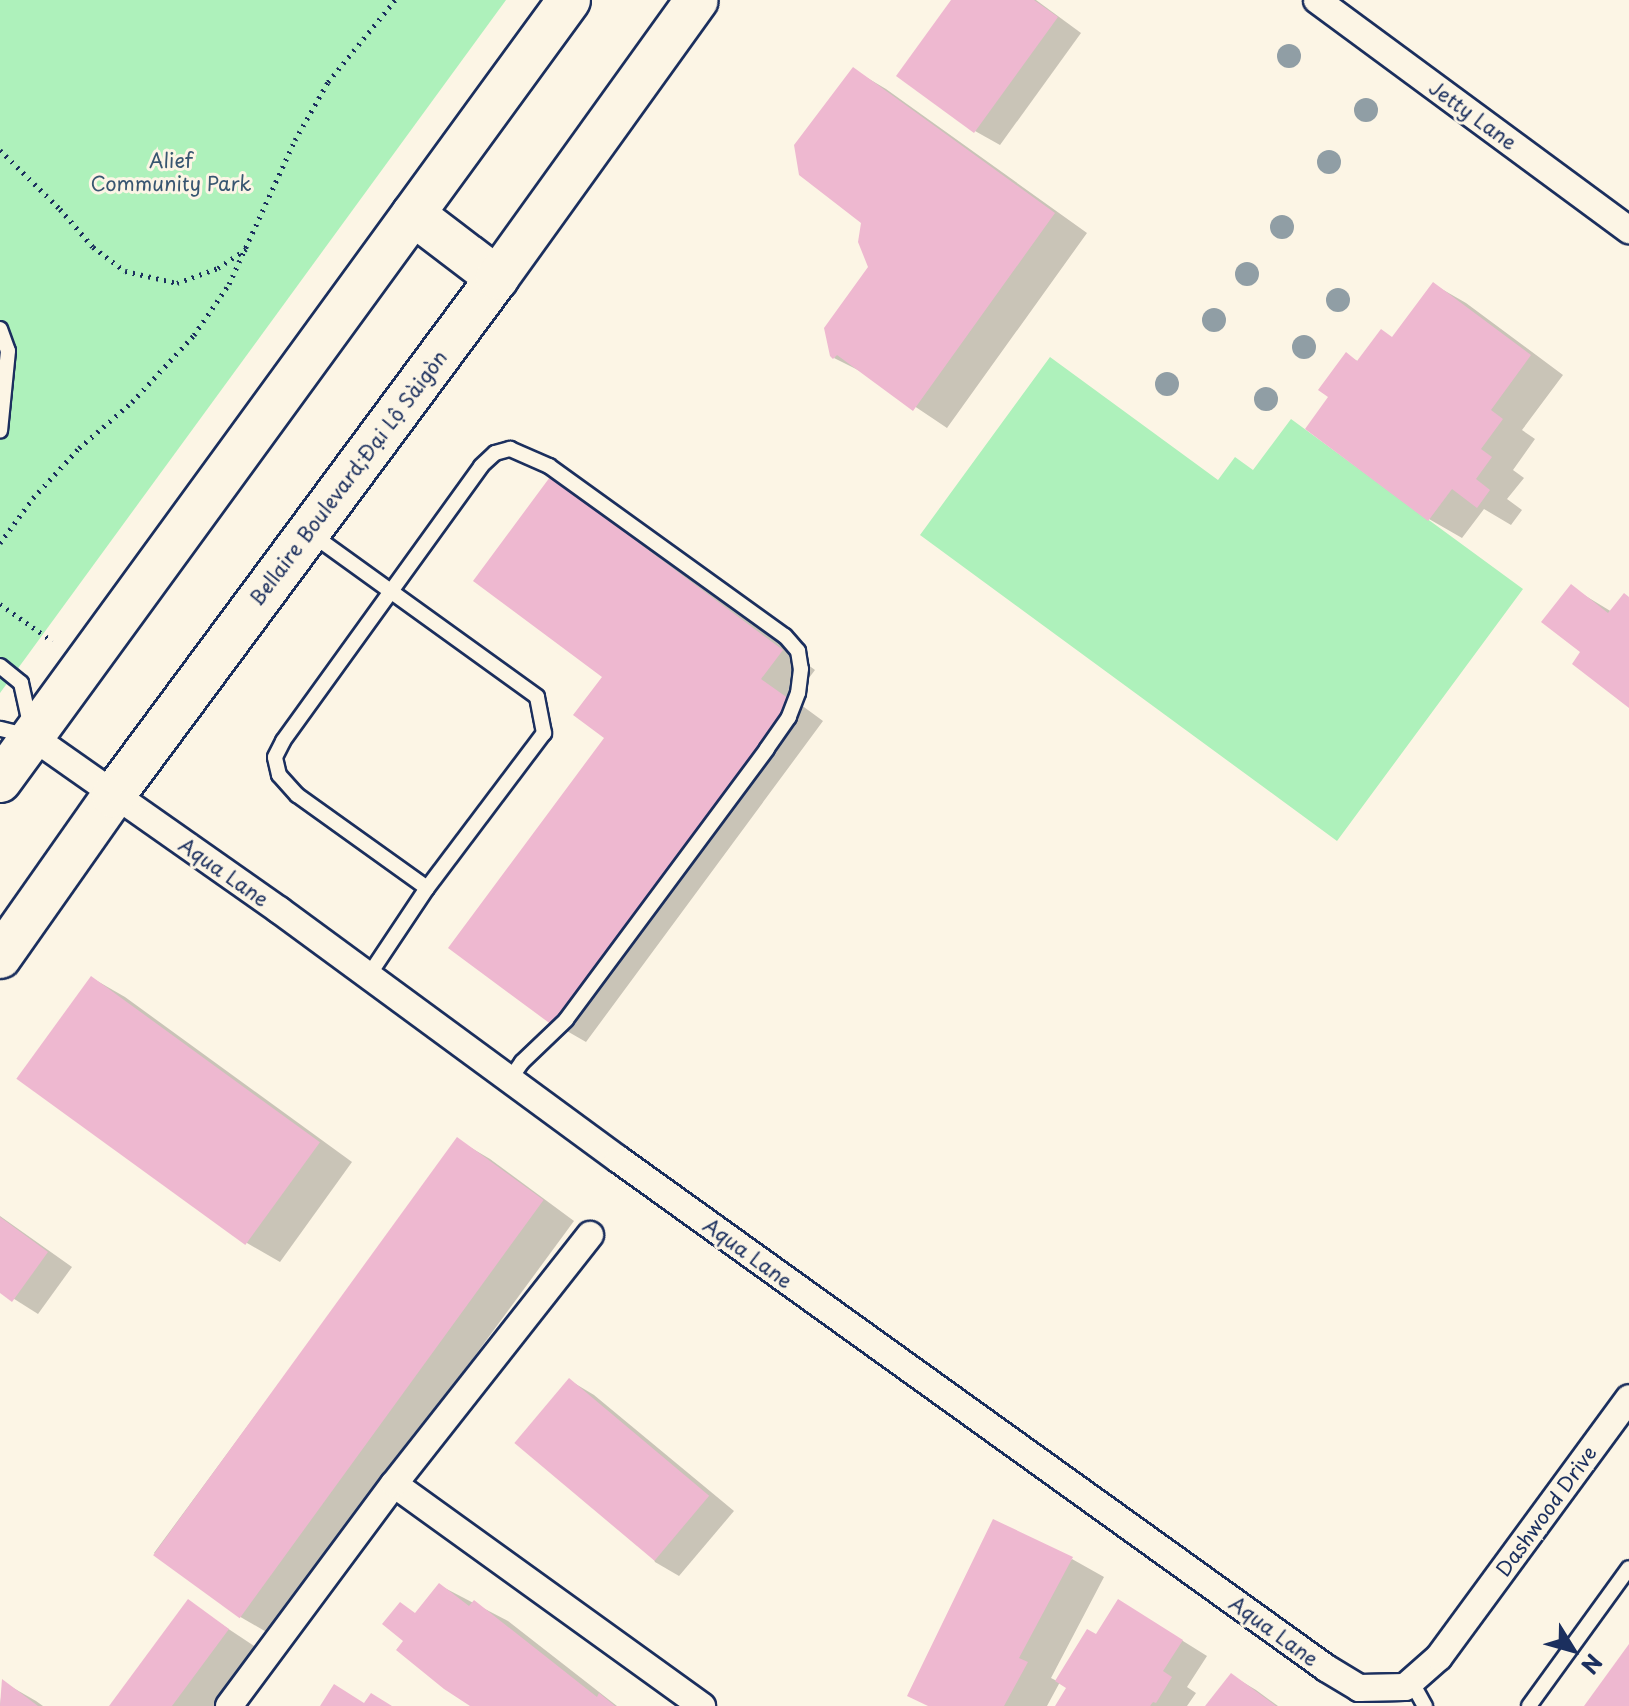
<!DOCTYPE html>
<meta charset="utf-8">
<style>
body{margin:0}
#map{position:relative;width:1629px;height:1706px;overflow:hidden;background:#fcf5e5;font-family:"Playpen Sans",sans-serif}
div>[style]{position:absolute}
.green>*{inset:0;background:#aef1bb}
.shadow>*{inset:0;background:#0003}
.building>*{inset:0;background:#eeb8d0;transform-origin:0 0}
.path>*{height:5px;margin-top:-2.5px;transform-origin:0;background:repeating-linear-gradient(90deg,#1b2f5e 0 2px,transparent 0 8px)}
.roads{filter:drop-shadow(2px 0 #1b2f5e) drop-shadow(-2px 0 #1b2f5e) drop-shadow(0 2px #1b2f5e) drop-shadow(0 -2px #1b2f5e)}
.lane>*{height:14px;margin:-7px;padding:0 7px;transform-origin:7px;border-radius:7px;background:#fcf5e5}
.street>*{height:26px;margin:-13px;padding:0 13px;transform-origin:13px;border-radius:13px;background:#fcf5e5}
.primary>*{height:42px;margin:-21px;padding:0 21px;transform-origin:21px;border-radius:21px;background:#fcf5e5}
.trees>*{width:24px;height:24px;margin:-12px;border-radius:50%;background:#909ea5}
span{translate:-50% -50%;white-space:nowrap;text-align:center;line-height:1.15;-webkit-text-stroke:6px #fcf5e5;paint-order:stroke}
.street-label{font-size:20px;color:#1b2f5e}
.park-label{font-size:20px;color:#385671}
.north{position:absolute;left:1533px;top:1610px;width:80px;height:80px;-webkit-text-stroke:6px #fcf5e5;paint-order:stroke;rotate:127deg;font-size:22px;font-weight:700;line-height:32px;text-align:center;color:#1b2f5e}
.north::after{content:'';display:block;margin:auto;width:28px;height:36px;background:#1b2f5e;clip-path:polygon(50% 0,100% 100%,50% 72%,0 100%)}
</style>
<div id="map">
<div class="green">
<i style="clip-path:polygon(0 0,506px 0,0 693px)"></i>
<i style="clip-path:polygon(1050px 357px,1218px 480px,1235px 457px,1253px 470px,1291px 419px,1523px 589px,1337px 841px,920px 535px)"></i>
</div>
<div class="shadow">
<i style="clip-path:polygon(953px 0,1036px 0,1081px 33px,1000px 145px,975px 131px)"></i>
<i style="clip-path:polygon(854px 70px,886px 89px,1087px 233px,947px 428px,868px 375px,834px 358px,870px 267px,864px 222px)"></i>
<i style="clip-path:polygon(1433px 284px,1466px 303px,1563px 375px,1522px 430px,1535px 439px,1513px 470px,1524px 478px,1507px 499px,1522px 510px,1511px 525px,1484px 509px,1462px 538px,1429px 519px,1331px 397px,1347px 355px,1359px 362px,1393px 339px)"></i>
<i style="clip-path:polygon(551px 480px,583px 499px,815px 670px,793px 699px,823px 721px,586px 1042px,553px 1023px,607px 737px,605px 677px)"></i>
<i style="clip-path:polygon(1571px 587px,1612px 612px,1629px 598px,1629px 706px,1583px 652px)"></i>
<i style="clip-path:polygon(92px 978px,125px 997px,352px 1162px,280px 1262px,247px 1243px)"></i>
<i style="clip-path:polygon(458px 1140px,490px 1159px,574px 1221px,270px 1634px,237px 1615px,154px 1553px)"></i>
<i style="clip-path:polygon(0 1216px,72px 1267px,38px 1314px,0 1290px)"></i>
<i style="clip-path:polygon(569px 1380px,594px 1395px,734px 1511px,679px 1576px,655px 1562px)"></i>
<i style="clip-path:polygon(1072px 1559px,1104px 1577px,1051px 1678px,1057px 1681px,1097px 1636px,1143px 1616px,1207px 1656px,1187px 1687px,1196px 1693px,1187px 1706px,1057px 1706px,1069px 1687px,1060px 1682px,1047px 1706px,929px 1706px)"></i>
<i style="clip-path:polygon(439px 1585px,508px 1621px,617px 1706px,471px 1706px,417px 1614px)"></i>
<i style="clip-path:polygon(188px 1602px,260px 1650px,219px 1706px,112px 1706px)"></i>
<i style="clip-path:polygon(1231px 1675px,1256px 1690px,1278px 1706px,1208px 1706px)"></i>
<i style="clip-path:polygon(3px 1682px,36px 1701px,43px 1706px,0 1706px)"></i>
</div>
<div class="building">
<i style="clip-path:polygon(951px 0,1034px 0,1058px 17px,974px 133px,896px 76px)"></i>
<i style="clip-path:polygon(853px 67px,1055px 213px,913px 411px,837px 355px,833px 359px,830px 356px,824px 328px,868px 267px,858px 242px,861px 223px,799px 175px,794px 145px)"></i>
<i style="clip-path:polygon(1433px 282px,1531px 355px,1491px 410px,1503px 419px,1481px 449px,1492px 457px,1476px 479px,1490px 490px,1477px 508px,1452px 489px,1428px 521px,1305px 429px,1328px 397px,1318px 390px,1346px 352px,1357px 361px,1381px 329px,1392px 337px)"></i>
<i style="clip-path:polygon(550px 477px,783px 650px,761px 679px,792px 701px,552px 1025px,448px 948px,604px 738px,573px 715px,602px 677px,473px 581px)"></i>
<i style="clip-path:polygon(1571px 584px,1608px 613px,1624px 593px,1629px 597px,1629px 708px,1572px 664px,1580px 652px,1541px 622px)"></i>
<i style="left:91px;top:976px;width:283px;height:127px;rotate:36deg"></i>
<i style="left:457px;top:1137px;width:107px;height:517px;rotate:36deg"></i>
<i style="clip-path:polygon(0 1217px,48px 1252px,12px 1302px,0 1293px)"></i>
<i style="left:569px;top:1378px;width:183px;height:85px;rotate:40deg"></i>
<i style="clip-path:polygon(993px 1519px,1073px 1557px,1019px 1658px,1028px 1662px,1004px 1706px,928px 1706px,907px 1696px)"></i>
<i style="clip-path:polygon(439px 1583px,469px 1606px,474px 1600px,597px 1697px,599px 1693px,615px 1706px,470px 1706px,444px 1689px,396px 1650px,403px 1641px,382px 1624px,400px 1602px,415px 1613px)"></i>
<i style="clip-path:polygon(188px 1599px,229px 1629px,172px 1706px,109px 1706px)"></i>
<i style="clip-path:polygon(1118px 1599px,1183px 1640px,1163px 1671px,1172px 1677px,1156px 1703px,1153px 1702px,1150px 1706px,1055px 1706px,1066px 1688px,1055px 1681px,1087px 1629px,1096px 1634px)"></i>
<i style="clip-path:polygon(1629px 1644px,1629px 1706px,1584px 1706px)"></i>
<i style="clip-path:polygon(1231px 1673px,1276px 1706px,1205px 1706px)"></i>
<i style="clip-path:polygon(2px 1679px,38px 1706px,0 1706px)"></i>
<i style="clip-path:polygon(334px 1684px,364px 1703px,371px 1693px,392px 1706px,320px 1706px)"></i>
</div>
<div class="path">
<i style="left:0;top:150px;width:84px;rotate:44.5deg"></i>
<i style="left:60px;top:209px;width:50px;rotate:49deg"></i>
<i style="left:93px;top:247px;width:40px;rotate:37deg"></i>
<i style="left:125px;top:271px;width:53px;rotate:13deg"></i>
<i style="left:177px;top:283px;width:44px;rotate:-20.1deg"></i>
<i style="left:218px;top:268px;width:34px;rotate:-34deg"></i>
<i style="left:0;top:543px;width:56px;rotate:-53.7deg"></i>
<i style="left:33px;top:498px;width:68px;rotate:-47.4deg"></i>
<i style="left:79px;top:448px;width:70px;rotate:-41deg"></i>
<i style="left:132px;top:402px;width:91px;rotate:-47.2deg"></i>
<i style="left:194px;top:335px;width:62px;rotate:-55.5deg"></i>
<i style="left:229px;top:284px;width:158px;rotate:-65.4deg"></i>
<i style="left:295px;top:140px;width:67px;rotate:-60.4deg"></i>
<i style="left:328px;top:82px;width:106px;rotate:-50.7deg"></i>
<i style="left:0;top:604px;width:64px;rotate:35.4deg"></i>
</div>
<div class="roads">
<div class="lane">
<i style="left:0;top:329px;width:23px;rotate:70deg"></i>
<i style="left:8px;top:351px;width:80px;rotate:95.7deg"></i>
<i style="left:310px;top:533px;width:280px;rotate:35.8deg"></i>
<i style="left:537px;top:697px;width:37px;rotate:79deg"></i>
<i style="left:544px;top:733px;width:194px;rotate:127deg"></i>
<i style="left:427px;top:888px;width:105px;rotate:123.7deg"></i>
<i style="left:0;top:666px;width:27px;rotate:39deg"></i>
<i style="left:21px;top:683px;width:55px;rotate:77.5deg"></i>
<i style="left:33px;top:737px;width:34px;rotate:-166deg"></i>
<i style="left:427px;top:888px;width:160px;rotate:-144.4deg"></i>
<i style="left:297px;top:795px;width:27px;rotate:-132deg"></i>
<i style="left:279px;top:775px;width:18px;rotate:-103deg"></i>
<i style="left:275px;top:757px;width:18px;rotate:-63deg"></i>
<i style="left:283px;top:741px;width:339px;rotate:-54.2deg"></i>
<i style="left:481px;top:466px;width:19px;rotate:-43deg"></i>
<i style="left:495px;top:453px;width:16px;rotate:-15deg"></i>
<i style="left:510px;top:449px;width:43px;rotate:23.6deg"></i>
<i style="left:549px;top:466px;width:291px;rotate:35.8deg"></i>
<i style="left:785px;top:636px;width:20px;rotate:49deg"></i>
<i style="left:798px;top:651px;width:18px;rotate:81deg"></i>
<i style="left:801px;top:669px;width:24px;rotate:97deg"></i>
<i style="left:798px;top:693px;width:26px;rotate:111deg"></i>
<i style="left:789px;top:717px;width:39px;rotate:125deg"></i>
<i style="left:767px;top:749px;width:337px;rotate:126.6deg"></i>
<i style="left:566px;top:1020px;width:61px;rotate:136.3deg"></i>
<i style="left:522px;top:1062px;width:21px;rotate:125deg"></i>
<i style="left:1411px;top:1681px;width:29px;rotate:61deg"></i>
<i style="left:1529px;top:1706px;width:170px;rotate:-54.1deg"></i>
</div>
<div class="street">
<i style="left:1317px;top:0;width:388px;rotate:36.4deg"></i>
<i style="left:33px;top:737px;width:301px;rotate:35.1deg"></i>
<i style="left:279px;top:910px;width:421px;rotate:36.3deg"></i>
<i style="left:618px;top:1159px;width:872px;rotate:35.71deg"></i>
<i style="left:1326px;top:1668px;width:39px;rotate:31deg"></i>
<i style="left:1359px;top:1688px;width:46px;rotate:-1.2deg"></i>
<i style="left:1405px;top:1687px;width:45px;rotate:-41.4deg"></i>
<i style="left:1439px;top:1657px;width:321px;rotate:-53.7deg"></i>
<i style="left:394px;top:1484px;width:380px;rotate:35.8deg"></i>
<i style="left:229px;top:1706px;width:277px;rotate:-53.4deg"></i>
<i style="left:394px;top:1484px;width:317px;rotate:-51.8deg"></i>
</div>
<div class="primary">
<i style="left:413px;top:214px;width:106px;rotate:37.3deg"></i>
<i style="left:0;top:781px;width:966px;rotate:-53.92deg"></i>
<i style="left:0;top:957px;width:197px;rotate:-54.9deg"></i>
<i style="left:113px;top:796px;width:645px;rotate:-53.45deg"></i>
<i style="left:497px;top:278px;width:342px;rotate:-54.3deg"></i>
</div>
</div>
<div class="trees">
<i style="left:1289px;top:56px"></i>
<i style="left:1366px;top:110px"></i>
<i style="left:1329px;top:162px"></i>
<i style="left:1282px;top:227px"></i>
<i style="left:1247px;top:274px"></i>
<i style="left:1338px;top:300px"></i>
<i style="left:1214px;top:320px"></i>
<i style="left:1304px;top:347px"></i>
<i style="left:1167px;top:384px"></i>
<i style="left:1266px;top:399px"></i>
</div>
<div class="street-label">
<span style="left:1473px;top:115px;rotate:36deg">Jetty Lane</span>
<span style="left:348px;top:478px;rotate:-53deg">Bellaire Boulevard;Đại Lộ Sàigòn</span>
<span style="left:224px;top:872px;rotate:35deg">Aqua Lane</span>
<span style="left:748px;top:1253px;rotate:36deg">Aqua Lane</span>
<span style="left:1546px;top:1511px;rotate:-54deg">Dashwood Drive</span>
<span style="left:1274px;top:1631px;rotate:36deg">Aqua Lane</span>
</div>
<div class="park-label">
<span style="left:171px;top:172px">Alief<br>Community Park</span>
</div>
<div class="north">N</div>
</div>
